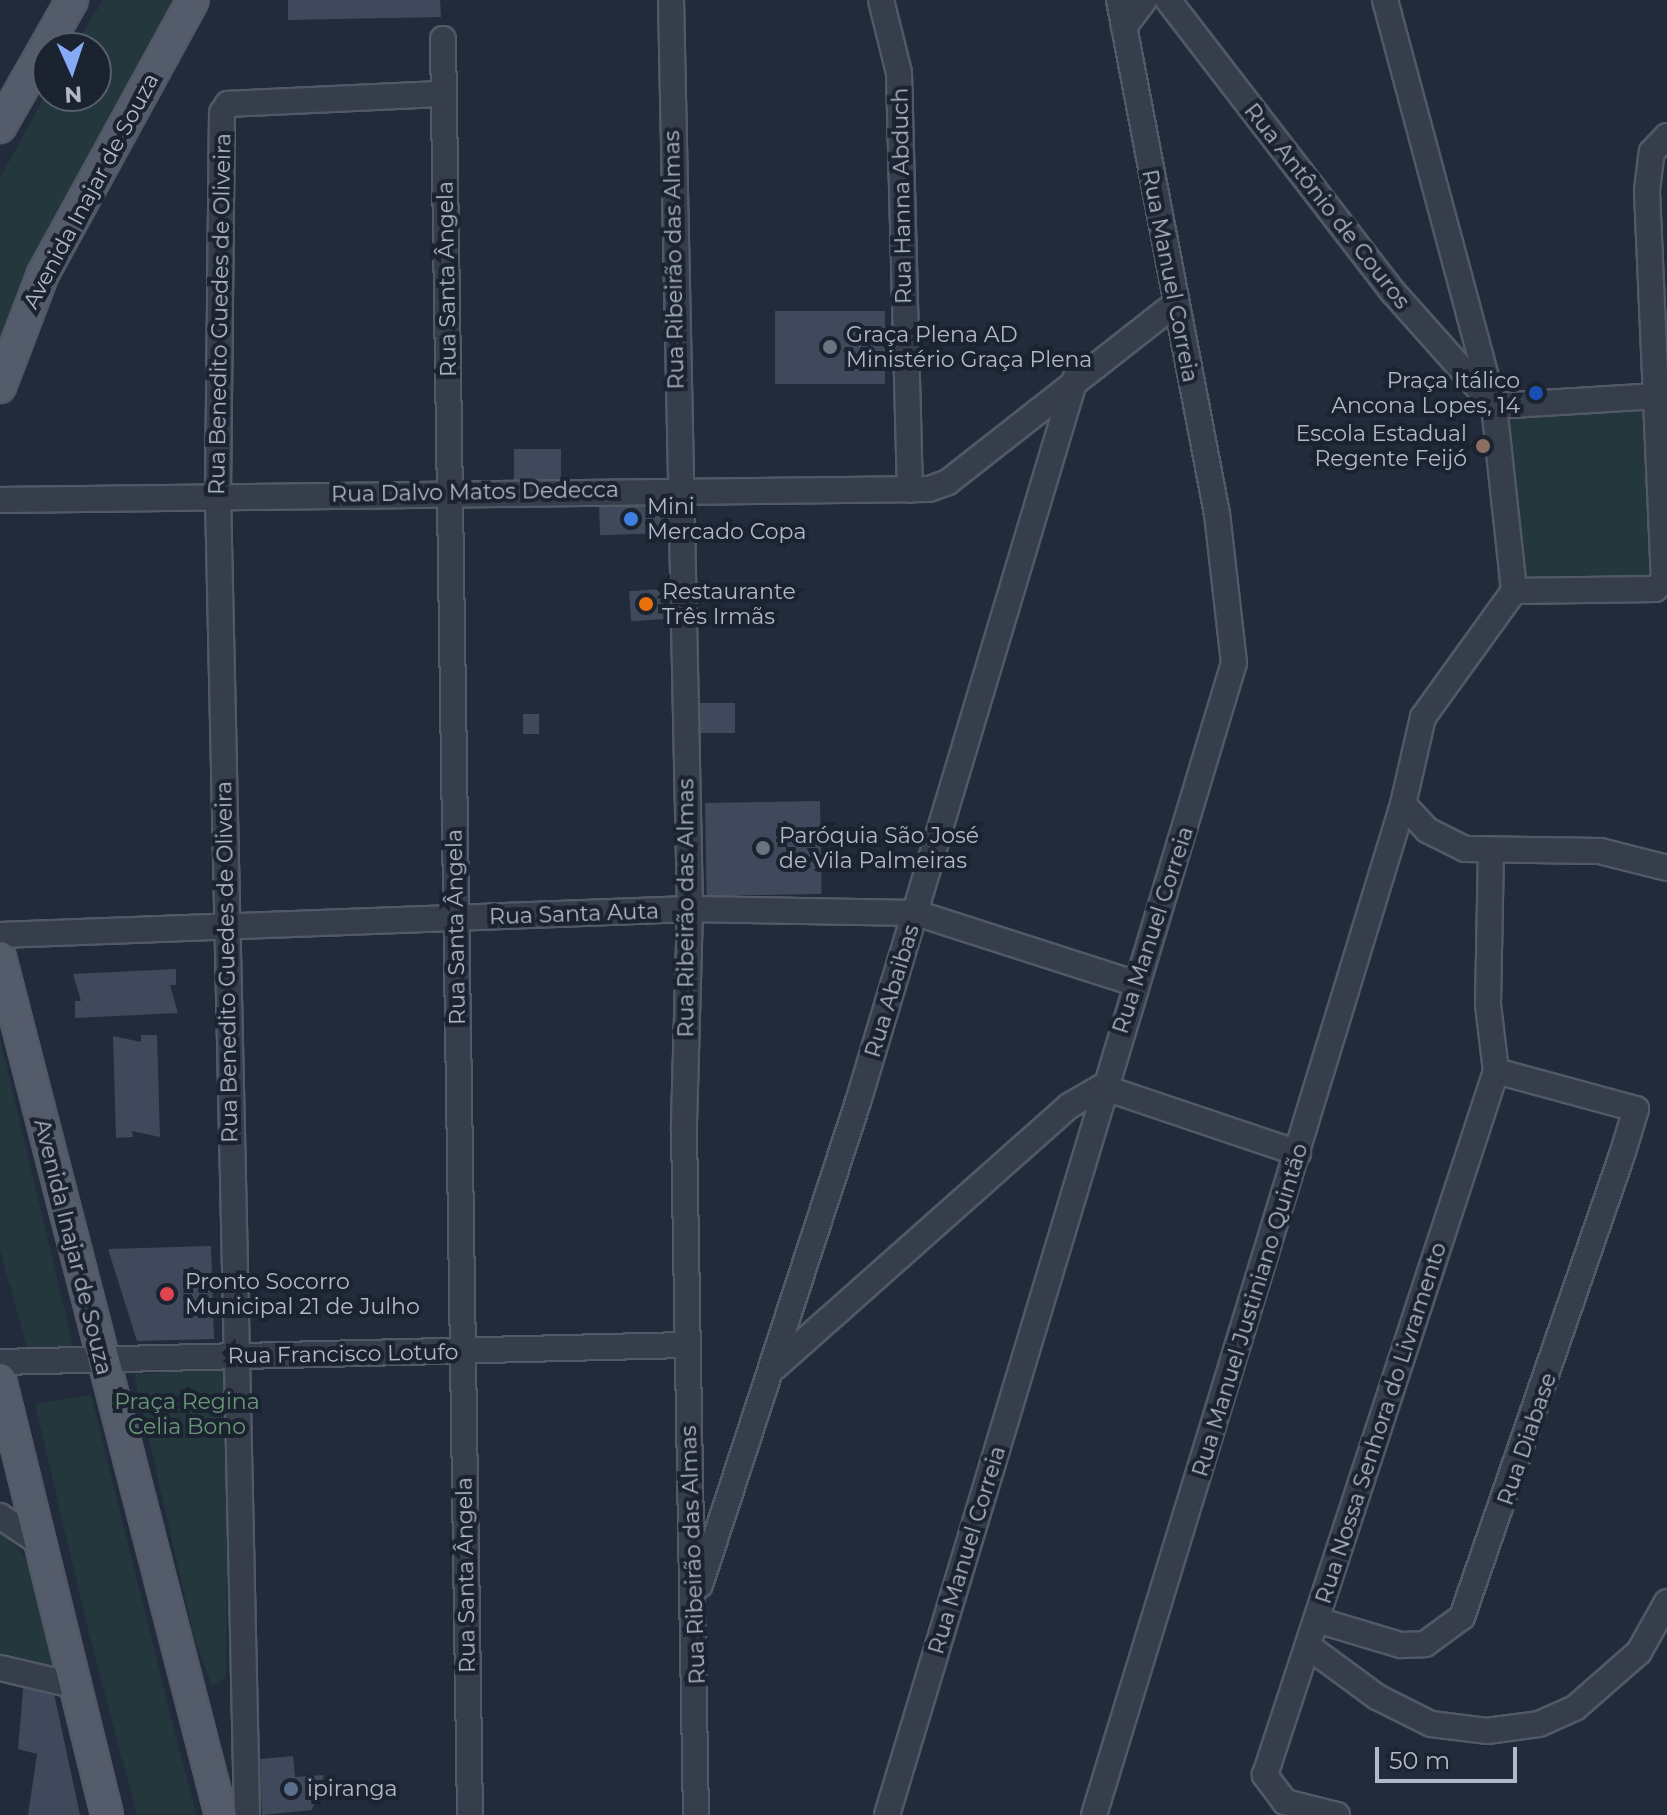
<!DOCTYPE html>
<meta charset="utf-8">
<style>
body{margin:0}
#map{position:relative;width:1667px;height:1815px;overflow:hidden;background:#222b3b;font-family:Montserrat,sans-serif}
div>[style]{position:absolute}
.green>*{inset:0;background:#24373c;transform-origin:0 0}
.building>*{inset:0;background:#3f495b;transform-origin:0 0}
.roads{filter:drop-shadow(2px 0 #515866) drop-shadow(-2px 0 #515866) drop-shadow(0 2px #515866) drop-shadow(0 -2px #515866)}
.minor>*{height:24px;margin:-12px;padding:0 12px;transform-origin:12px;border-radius:12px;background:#363d4b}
.major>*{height:30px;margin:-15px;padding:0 15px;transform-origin:15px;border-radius:15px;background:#545c6b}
.dots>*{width:22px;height:22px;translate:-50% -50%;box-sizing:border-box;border:4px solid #1b2230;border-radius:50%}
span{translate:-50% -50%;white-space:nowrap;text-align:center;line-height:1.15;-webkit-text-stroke:8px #1b2230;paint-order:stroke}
.street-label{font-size:22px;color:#b1b8c7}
.poi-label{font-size:22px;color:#b1b8c7}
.left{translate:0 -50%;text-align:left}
.right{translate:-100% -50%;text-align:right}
.park-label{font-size:22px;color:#699777}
.north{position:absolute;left:32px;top:32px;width:80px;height:80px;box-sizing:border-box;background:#1b2230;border:2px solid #575e6c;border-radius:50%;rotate:177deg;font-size:22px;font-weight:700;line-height:32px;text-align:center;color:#b1b8c7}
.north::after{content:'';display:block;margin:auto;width:28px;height:36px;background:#87aaf6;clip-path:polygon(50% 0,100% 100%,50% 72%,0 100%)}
.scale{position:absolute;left:1375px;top:1747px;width:142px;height:36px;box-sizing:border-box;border:4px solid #b1b8c7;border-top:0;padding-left:10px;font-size:24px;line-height:28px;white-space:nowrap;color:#b1b8c7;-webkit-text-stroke:6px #1b2230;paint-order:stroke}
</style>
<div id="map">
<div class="green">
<i style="clip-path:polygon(103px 0,174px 0,38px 252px,0 350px,0 178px,48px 90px,48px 96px,96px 96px,96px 48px,73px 48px)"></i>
<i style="left:1658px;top:396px;width:191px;height:164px;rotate:89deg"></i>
<i style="clip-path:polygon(0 1039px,75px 1354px,29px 1355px,0 1250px)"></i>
<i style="clip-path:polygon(229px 1369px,226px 1677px,212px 1686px,194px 1636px,134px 1374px)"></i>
<i style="clip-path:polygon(91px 1395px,179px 1750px,197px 1815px,137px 1815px,89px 1634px,35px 1404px)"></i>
<i style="clip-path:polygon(0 1528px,42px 1579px,65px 1673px,0 1661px)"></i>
</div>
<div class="building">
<i style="clip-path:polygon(288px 0,440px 0,441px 17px,288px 20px)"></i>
<i style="left:775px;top:311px;width:110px;height:73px"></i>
<i style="left:561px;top:449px;width:37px;height:47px;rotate:90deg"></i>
<i style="left:663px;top:504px;width:29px;height:64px;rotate:88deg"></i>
<i style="left:662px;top:589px;width:30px;height:33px;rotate:86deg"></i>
<i style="left:699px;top:703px;width:36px;height:30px"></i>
<i style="left:539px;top:714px;width:20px;height:16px;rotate:90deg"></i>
<i style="left:820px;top:801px;width:93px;height:115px;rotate:89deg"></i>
<i style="clip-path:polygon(176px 969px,176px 985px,170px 985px,178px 1013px,75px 1018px,75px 1001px,81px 1001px,73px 974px)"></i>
<i style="clip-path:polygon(141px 1035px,157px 1035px,160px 1137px,132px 1131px,133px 1137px,116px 1138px,113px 1036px,141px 1042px)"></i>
<i style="clip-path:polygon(211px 1246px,214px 1339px,137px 1341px,108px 1249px)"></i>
<i style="clip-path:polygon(24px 1679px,52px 1684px,80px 1815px,28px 1815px,37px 1754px,18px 1749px)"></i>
<i style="clip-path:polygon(293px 1756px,295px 1777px,324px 1775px,312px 1810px,262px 1815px,260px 1759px)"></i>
</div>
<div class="roads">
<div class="minor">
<i style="left:671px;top:0;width:909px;rotate:88.8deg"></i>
<i style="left:690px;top:909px;width:221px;rotate:91.6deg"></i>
<i style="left:684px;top:1130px;width:685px;rotate:89deg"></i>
<i style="left:881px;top:0;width:75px;rotate:76.1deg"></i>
<i style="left:899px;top:73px;width:417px;rotate:88.5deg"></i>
<i style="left:1168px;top:0;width:369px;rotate:52.4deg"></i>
<i style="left:1393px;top:292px;width:146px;rotate:48.3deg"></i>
<i style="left:1385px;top:0;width:420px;rotate:75deg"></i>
<i style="left:1494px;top:406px;width:186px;rotate:83.8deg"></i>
<i style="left:1124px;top:27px;width:34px;rotate:-53deg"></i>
<i style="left:443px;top:39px;width:1776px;rotate:89.13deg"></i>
<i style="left:1494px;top:406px;width:164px;rotate:-3.5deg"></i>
<i style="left:0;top:500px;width:929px;rotate:-0.68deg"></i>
<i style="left:929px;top:489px;width:20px;rotate:-20deg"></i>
<i style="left:948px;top:482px;width:288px;rotate:-38.1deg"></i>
<i style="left:1514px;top:591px;width:141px;rotate:-0.8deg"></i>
<i style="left:1655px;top:589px;width:12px;rotate:-42deg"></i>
<i style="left:1664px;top:581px;width:391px;rotate:-92.5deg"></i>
<i style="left:1647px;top:190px;width:38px;rotate:-83deg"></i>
<i style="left:1652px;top:152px;width:22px;rotate:-47deg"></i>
<i style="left:1514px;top:591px;width:155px;rotate:125.8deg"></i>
<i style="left:1423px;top:717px;width:89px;rotate:102.9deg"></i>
<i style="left:1403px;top:804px;width:35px;rotate:47deg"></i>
<i style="left:1427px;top:830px;width:42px;rotate:26.6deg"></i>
<i style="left:1465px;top:849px;width:135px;rotate:0.8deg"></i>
<i style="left:1600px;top:851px;width:69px;rotate:14.2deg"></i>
<i style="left:0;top:935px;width:690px;rotate:-2.16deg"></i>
<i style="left:690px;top:909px;width:226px;rotate:1deg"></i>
<i style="left:916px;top:913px;width:232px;rotate:17.8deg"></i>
<i style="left:0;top:1362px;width:686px;rotate:-1.42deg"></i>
<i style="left:775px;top:1367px;width:393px;rotate:-41.6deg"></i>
<i style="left:1069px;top:1106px;width:38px;rotate:-30deg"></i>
<i style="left:1102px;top:1087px;width:207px;rotate:18.6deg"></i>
<i style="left:0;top:1516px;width:45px;rotate:34deg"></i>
<i style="left:700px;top:1585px;width:508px;rotate:-71.89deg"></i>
<i style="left:858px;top:1102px;width:755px;rotate:-73.29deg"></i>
<i style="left:1317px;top:1620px;width:88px;rotate:16.6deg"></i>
<i style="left:1401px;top:1645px;width:24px;rotate:-2deg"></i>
<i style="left:1425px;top:1644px;width:46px;rotate:-36.1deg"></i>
<i style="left:1462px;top:1617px;width:492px;rotate:-70.9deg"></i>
<i style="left:1623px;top:1152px;width:45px;rotate:-73.2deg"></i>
<i style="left:1636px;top:1109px;width:145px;rotate:-164.8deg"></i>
<i style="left:1309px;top:1647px;width:84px;rotate:36.3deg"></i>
<i style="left:1377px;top:1697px;width:60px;rotate:26.6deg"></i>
<i style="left:1431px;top:1724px;width:56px;rotate:7.1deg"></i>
<i style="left:1487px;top:1731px;width:52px;rotate:-7.7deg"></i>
<i style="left:1539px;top:1724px;width:39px;rotate:-24deg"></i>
<i style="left:1575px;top:1708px;width:85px;rotate:-41.2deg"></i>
<i style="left:1639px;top:1652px;width:57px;rotate:-60.8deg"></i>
<i style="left:0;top:1668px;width:75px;rotate:13.1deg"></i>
<i style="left:247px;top:1815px;width:1321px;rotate:-91.26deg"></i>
<i style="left:218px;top:494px;width:381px;rotate:-89.4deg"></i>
<i style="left:222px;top:113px;width:11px;rotate:-56deg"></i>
<i style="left:228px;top:104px;width:216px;rotate:-2.7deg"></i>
<i style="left:887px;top:1815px;width:1203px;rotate:-73.24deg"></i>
<i style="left:1234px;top:663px;width:150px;rotate:-96.5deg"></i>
<i style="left:1217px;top:514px;width:523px;rotate:-100.79deg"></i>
<i style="left:1094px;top:1815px;width:1057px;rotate:-73deg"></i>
<i style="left:1337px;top:1815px;width:54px;rotate:-166deg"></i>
<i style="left:1285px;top:1802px;width:34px;rotate:-127deg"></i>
<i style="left:1265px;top:1775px;width:741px;rotate:-71.83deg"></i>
<i style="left:1496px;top:1071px;width:66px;rotate:-96.9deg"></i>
<i style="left:1488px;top:1005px;width:152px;rotate:-88.9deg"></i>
</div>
<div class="major">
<i style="left:0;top:127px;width:146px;rotate:-60.4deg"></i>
<i style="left:0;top:387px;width:121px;rotate:-69.2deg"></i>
<i style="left:43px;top:274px;width:312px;rotate:-61.3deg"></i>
<i style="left:0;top:957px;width:886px;rotate:75.56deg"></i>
<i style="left:0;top:1379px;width:449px;rotate:76.2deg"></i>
</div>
</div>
<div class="dots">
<i style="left:830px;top:347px;background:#6b7280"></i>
<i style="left:1536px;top:393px;background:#1a4fb4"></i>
<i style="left:1483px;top:446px;background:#8d6e63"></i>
<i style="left:631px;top:519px;background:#3f7fe0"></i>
<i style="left:646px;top:604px;background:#e8710a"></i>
<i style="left:763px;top:848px;background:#6b7280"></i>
<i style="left:167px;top:1294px;background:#e0444e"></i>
<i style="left:291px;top:1789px;background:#5c6f8a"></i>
</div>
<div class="street-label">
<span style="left:91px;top:191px;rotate:-62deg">Avenida Inajar de Souza</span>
<span style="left:902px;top:196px;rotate:-91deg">Rua Hanna Abduch</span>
<span style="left:1327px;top:206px;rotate:52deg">Rua Antônio de Couros</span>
<span style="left:674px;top:260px;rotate:-91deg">Rua Ribeirão das Almas</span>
<span style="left:1170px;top:276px;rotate:79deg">Rua Manuel Correia</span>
<span style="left:447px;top:279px;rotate:-91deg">Rua Santa Ângela</span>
<span style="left:220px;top:314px;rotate:-89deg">Rua Benedito Guedes de Oliveira</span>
<span style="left:475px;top:492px;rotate:-1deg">Rua Dalvo Matos Dedecca</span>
<span style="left:686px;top:908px;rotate:-90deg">Rua Ribeirão das Almas</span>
<span style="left:574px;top:914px;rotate:-2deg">Rua Santa Auta</span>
<span style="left:456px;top:927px;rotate:-91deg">Rua Santa Ângela</span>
<span style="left:1153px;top:930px;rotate:-72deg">Rua Manuel Correia</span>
<span style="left:227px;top:962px;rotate:-91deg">Rua Benedito Guedes de Oliveira</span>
<span style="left:892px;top:991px;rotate:-73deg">Rua Abaibas</span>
<span style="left:73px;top:1247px;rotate:76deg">Avenida Inajar de Souza</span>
<span style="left:1250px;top:1310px;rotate:-73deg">Rua Manuel Justiniano Quintão</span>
<span style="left:343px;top:1354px;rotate:-1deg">Rua Francisco Lotufo</span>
<span style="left:1381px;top:1423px;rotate:-72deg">Rua Nossa Senhora do Livramento</span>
<span style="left:1527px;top:1439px;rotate:-71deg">Rua Diabase</span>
<span style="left:967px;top:1550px;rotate:-73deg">Rua Manuel Correia</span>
<span style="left:693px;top:1555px;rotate:-92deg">Rua Ribeirão das Almas</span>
<span style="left:466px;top:1575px;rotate:-91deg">Rua Santa Ângela</span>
</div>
<div class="poi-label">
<span class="left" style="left:846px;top:347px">Graça Plena AD<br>Ministério Graça Plena</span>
<span class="right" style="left:1520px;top:393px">Praça Itálico<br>Ancona Lopes, 14</span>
<span class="right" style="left:1467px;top:446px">Escola Estadual<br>Regente Feijó</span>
<span class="left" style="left:647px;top:519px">Mini<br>Mercado Copa</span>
<span class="left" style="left:662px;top:604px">Restaurante<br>Três Irmãs</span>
<span class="left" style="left:779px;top:848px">Paróquia São José<br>de Vila Palmeiras</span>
<span class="left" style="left:185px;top:1294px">Pronto Socorro<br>Municipal 21 de Julho</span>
<span class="left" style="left:307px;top:1789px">ipiranga</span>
</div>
<div class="park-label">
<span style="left:187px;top:1414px">Praça Regina<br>Celia Bono</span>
</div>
<div class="north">N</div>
<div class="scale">50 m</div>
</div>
